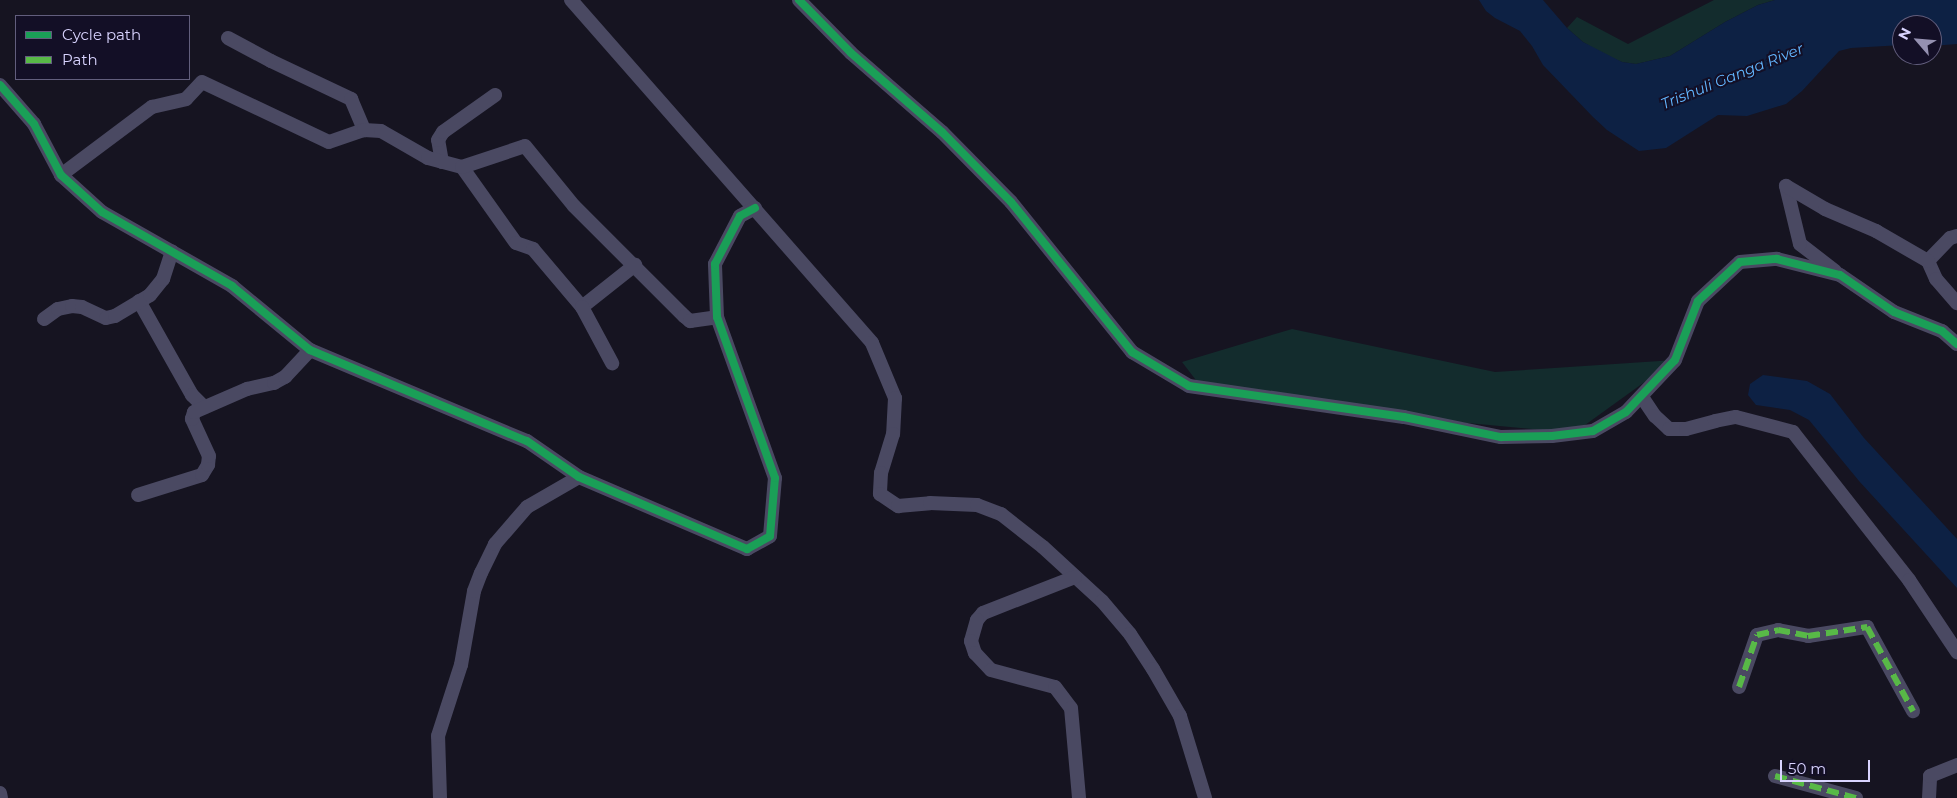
<!DOCTYPE html>
<style>
body{margin:0}
#map{position:relative;width:1957px;height:798px;overflow:hidden;background:#161421;font-family:Montserrat,sans-serif}
div>[style]{position:absolute}
.green>*{inset:0;background:#132c2d}
.water>*{inset:0;background:#0d2144}
.minor>*{height:14px;margin:-7px;padding:0 7px;transform-origin:7px;border-radius:7px;background:#4a4962}
.quiet>*{height:6px;margin-top:-3px;transform-origin:0;background:repeating-linear-gradient(90deg,#58b947 0 12px,transparent 0 18px)}
.cycleway>*{height:8px;margin:-4px;padding:0 4px;transform-origin:4px;border-radius:4px;background:#1a9f57}
span{translate:-50% -50%;white-space:nowrap;text-align:center;line-height:1.15;-webkit-text-stroke:4px #130f26;paint-order:stroke}
.water-label{font-size:15px;color:#62b6ff;font-style:italic}
.legend{position:absolute;left:15px;top:15px;width:175px;height:65px;box-sizing:border-box;background:#130f26;border:1px solid #625e7d;margin:0;padding:6px 9px;list-style:none;font-size:15px;color:#d9d4ff}
.legend li{display:flex;align-items:center;gap:10px;height:25px}
.legend b{width:25px;border:1px solid #625e7d}
.north{position:absolute;left:1892px;top:15px;width:50px;height:50px;box-sizing:border-box;background:#130f26;border:1px solid #625e7d;border-radius:50%;rotate:297deg;font-size:14px;font-weight:700;line-height:20px;text-align:center;color:#d9d4ff}
.north::after{content:'';display:block;margin:auto;width:18px;height:22px;background:#9591b1;clip-path:polygon(50% 0,100% 100%,50% 72%,0 100%)}
.scale{position:absolute;left:1780px;top:760px;width:90px;height:22px;box-sizing:border-box;border:2px solid #d9d4ff;border-top:0;padding-left:6px;font-size:15px;line-height:18px;white-space:nowrap;color:#d9d4ff;-webkit-text-stroke:4px #130f26;paint-order:stroke}
</style>
<div id="map">
<div class="green">
<i style="clip-path:polygon(1714px 0,1775px 0,1758px 5px,1725px 22px,1670px 56px,1636px 64px,1622px 62px,1605px 55px,1583px 42px,1567px 28px,1577px 17px,1628px 44px)"></i>
<i style="clip-path:polygon(1292px 329px,1495px 372px,1675px 360px,1574px 433px,1404px 417px,1202px 388px,1182px 362px)"></i>
</div>
<div class="water">
<i style="clip-path:polygon(1479px 0,1543px 0,1567px 28px,1583px 42px,1622px 62px,1636px 64px,1670px 56px,1725px 22px,1758px 5px,1775px 0,1957px 0,1957px 44px,1932px 46px,1932px 25px,1902px 25px,1902px 45px,1851px 48px,1839px 51px,1802px 91px,1786px 104px,1747px 116px,1718px 115px,1666px 148px,1639px 151px,1607px 130px,1593px 117px,1543px 65px,1532px 46px,1520px 31px,1495px 18px,1486px 11px)"></i>
<i style="clip-path:polygon(1763px 375px,1807px 381px,1830px 394px,1864px 438px,1957px 539px,1957px 588px,1859px 481px,1809px 420px,1790px 410px,1756px 405px,1748px 395px,1750px 384px)"></i>
</div>
<div class="minor">
<i style="left:571px;top:0;width:456px;rotate:48.7deg"></i>
<i style="left:872px;top:343px;width:60px;rotate:67.3deg"></i>
<i style="left:895px;top:398px;width:36px;rotate:93deg"></i>
<i style="left:893px;top:434px;width:41px;rotate:107.1deg"></i>
<i style="left:881px;top:473px;width:21px;rotate:93deg"></i>
<i style="left:880px;top:494px;width:22px;rotate:34deg"></i>
<i style="left:898px;top:506px;width:32px;rotate:-5deg"></i>
<i style="left:930px;top:503px;width:47px;rotate:2.4deg"></i>
<i style="left:977px;top:505px;width:26px;rotate:21deg"></i>
<i style="left:1001px;top:514px;width:53px;rotate:38.2deg"></i>
<i style="left:1043px;top:547px;width:80px;rotate:42.5deg"></i>
<i style="left:1102px;top:601px;width:43px;rotate:49.7deg"></i>
<i style="left:1130px;top:634px;width:42px;rotate:56.7deg"></i>
<i style="left:1153px;top:669px;width:54px;rotate:60.1deg"></i>
<i style="left:1180px;top:716px;width:86px;rotate:73deg"></i>
<i style="left:799px;top:0;width:74px;rotate:45.5deg"></i>
<i style="left:851px;top:53px;width:121px;rotate:41deg"></i>
<i style="left:942px;top:132px;width:98px;rotate:45.4deg"></i>
<i style="left:1011px;top:202px;width:193px;rotate:51.1deg"></i>
<i style="left:1132px;top:352px;width:66px;rotate:30.8deg"></i>
<i style="left:1189px;top:386px;width:217px;rotate:8.2deg"></i>
<i style="left:1404px;top:417px;width:99px;rotate:11.7deg"></i>
<i style="left:1501px;top:437px;width:51px;rotate:-1.1deg"></i>
<i style="left:1552px;top:436px;width:41px;rotate:-7deg"></i>
<i style="left:1593px;top:431px;width:38px;rotate:-30deg"></i>
<i style="left:1626px;top:412px;width:71px;rotate:-46.7deg"></i>
<i style="left:1675px;top:360px;width:63px;rotate:-68.7deg"></i>
<i style="left:1698px;top:301px;width:57px;rotate:-42.9deg"></i>
<i style="left:1740px;top:262px;width:37px;rotate:-5deg"></i>
<i style="left:1777px;top:259px;width:65px;rotate:14.3deg"></i>
<i style="left:1840px;top:275px;width:65px;rotate:34.4deg"></i>
<i style="left:1894px;top:312px;width:52px;rotate:21.6deg"></i>
<i style="left:1942px;top:331px;width:20px;rotate:41deg"></i>
<i style="left:228px;top:38px;width:49px;rotate:28.1deg"></i>
<i style="left:271px;top:61px;width:89px;rotate:25.4deg"></i>
<i style="left:351px;top:99px;width:34px;rotate:67deg"></i>
<i style="left:0;top:85px;width:52px;rotate:48.9deg"></i>
<i style="left:34px;top:124px;width:58px;rotate:62.1deg"></i>
<i style="left:61px;top:175px;width:55px;rotate:42.1deg"></i>
<i style="left:102px;top:212px;width:150px;rotate:29.6deg"></i>
<i style="left:232px;top:286px;width:101px;rotate:39.4deg"></i>
<i style="left:310px;top:350px;width:235px;rotate:22.8deg"></i>
<i style="left:527px;top:441px;width:63px;rotate:34.7deg"></i>
<i style="left:579px;top:477px;width:183px;rotate:23.2deg"></i>
<i style="left:747px;top:549px;width:26px;rotate:-29deg"></i>
<i style="left:770px;top:536px;width:58px;rotate:-85.1deg"></i>
<i style="left:775px;top:478px;width:171px;rotate:-109.8deg"></i>
<i style="left:717px;top:317px;width:53px;rotate:-92.2deg"></i>
<i style="left:715px;top:264px;width:54px;rotate:-62.5deg"></i>
<i style="left:740px;top:216px;width:17px;rotate:-28deg"></i>
<i style="left:442px;top:162px;width:22px;rotate:-100deg"></i>
<i style="left:438px;top:140px;width:9px;rotate:-58deg"></i>
<i style="left:443px;top:132px;width:64px;rotate:-35.4deg"></i>
<i style="left:462px;top:167px;width:93px;rotate:54.6deg"></i>
<i style="left:516px;top:243px;width:18px;rotate:19deg"></i>
<i style="left:533px;top:249px;width:76px;rotate:49.8deg"></i>
<i style="left:582px;top:307px;width:68px;rotate:-38.4deg"></i>
<i style="left:61px;top:175px;width:114px;rotate:-36.8deg"></i>
<i style="left:152px;top:107px;width:35px;rotate:-13deg"></i>
<i style="left:186px;top:99px;width:23px;rotate:-47deg"></i>
<i style="left:202px;top:82px;width:140px;rotate:25.3deg"></i>
<i style="left:329px;top:142px;width:37px;rotate:-19deg"></i>
<i style="left:364px;top:130px;width:17px;rotate:3deg"></i>
<i style="left:381px;top:131px;width:54px;rotate:29.9deg"></i>
<i style="left:428px;top:158px;width:35px;rotate:15deg"></i>
<i style="left:462px;top:167px;width:66px;rotate:-18.4deg"></i>
<i style="left:525px;top:146px;width:77px;rotate:50.8deg"></i>
<i style="left:574px;top:206px;width:156px;rotate:45deg"></i>
<i style="left:684px;top:316px;width:8px;rotate:40deg"></i>
<i style="left:690px;top:321px;width:27px;rotate:-8deg"></i>
<i style="left:1957px;top:236px;width:7px;rotate:164deg"></i>
<i style="left:1950px;top:238px;width:32px;rotate:134deg"></i>
<i style="left:1928px;top:261px;width:20px;rotate:66deg"></i>
<i style="left:1936px;top:279px;width:32px;rotate:49deg"></i>
<i style="left:1835px;top:271px;width:44px;rotate:-142.4deg"></i>
<i style="left:1800px;top:244px;width:60px;rotate:-103.6deg"></i>
<i style="left:1786px;top:186px;width:45px;rotate:30.5deg"></i>
<i style="left:1825px;top:209px;width:56px;rotate:23.3deg"></i>
<i style="left:1876px;top:231px;width:60px;rotate:30deg"></i>
<i style="left:139px;top:301px;width:108px;rotate:60.6deg"></i>
<i style="left:192px;top:395px;width:17px;rotate:45deg"></i>
<i style="left:582px;top:307px;width:64px;rotate:61.8deg"></i>
<i style="left:44px;top:319px;width:17px;rotate:-36deg"></i>
<i style="left:58px;top:309px;width:14px;rotate:-12deg"></i>
<i style="left:72px;top:306px;width:10px;rotate:6deg"></i>
<i style="left:82px;top:307px;width:26px;rotate:25deg"></i>
<i style="left:106px;top:318px;width:9px;rotate:-13deg"></i>
<i style="left:115px;top:316px;width:41px;rotate:-31deg"></i>
<i style="left:150px;top:295px;width:21px;rotate:-51deg"></i>
<i style="left:163px;top:279px;width:29px;rotate:-72deg"></i>
<i style="left:1642px;top:397px;width:23px;rotate:56deg"></i>
<i style="left:1655px;top:416px;width:19px;rotate:43deg"></i>
<i style="left:1669px;top:429px;width:17px"></i>
<i style="left:1686px;top:429px;width:30px;rotate:-15deg"></i>
<i style="left:1715px;top:421px;width:21px;rotate:-11deg"></i>
<i style="left:1736px;top:417px;width:59px;rotate:14.7deg"></i>
<i style="left:1793px;top:432px;width:188px;rotate:51.9deg"></i>
<i style="left:1909px;top:580px;width:87px;rotate:56.3deg"></i>
<i style="left:138px;top:495px;width:67px;rotate:-17.4deg"></i>
<i style="left:202px;top:475px;width:12px;rotate:-59deg"></i>
<i style="left:208px;top:465px;width:9px;rotate:-84deg"></i>
<i style="left:209px;top:456px;width:41px;rotate:-114.7deg"></i>
<i style="left:192px;top:419px;width:7px;rotate:-74deg"></i>
<i style="left:194px;top:412px;width:58px;rotate:-23.5deg"></i>
<i style="left:247px;top:389px;width:28px;rotate:-13deg"></i>
<i style="left:274px;top:383px;width:13px;rotate:-29deg"></i>
<i style="left:285px;top:377px;width:37px;rotate:-47deg"></i>
<i style="left:1075px;top:577px;width:99px;rotate:158.6deg"></i>
<i style="left:983px;top:613px;width:9px;rotate:131deg"></i>
<i style="left:977px;top:620px;width:22px;rotate:106deg"></i>
<i style="left:971px;top:641px;width:13px;rotate:72deg"></i>
<i style="left:975px;top:653px;width:23px;rotate:47deg"></i>
<i style="left:991px;top:670px;width:66px;rotate:14.9deg"></i>
<i style="left:1055px;top:687px;width:26px;rotate:53deg"></i>
<i style="left:1071px;top:708px;width:90px;rotate:84.9deg"></i>
<i style="left:1739px;top:687px;width:55px;rotate:-70.9deg"></i>
<i style="left:1757px;top:635px;width:22px;rotate:-13deg"></i>
<i style="left:1778px;top:630px;width:31px;rotate:11deg"></i>
<i style="left:1808px;top:636px;width:60px;rotate:-8.7deg"></i>
<i style="left:1867px;top:627px;width:96px;rotate:61.3deg"></i>
<i style="left:1775px;top:776px;width:84px;rotate:15.2deg"></i>
<i style="left:0;top:793px;width:5px;rotate:79deg"></i>
<i style="left:440px;top:798px;width:62px;rotate:-91.8deg"></i>
<i style="left:438px;top:736px;width:75px;rotate:-72.1deg"></i>
<i style="left:461px;top:665px;width:75px;rotate:-80deg"></i>
<i style="left:474px;top:591px;width:19px;rotate:-69deg"></i>
<i style="left:481px;top:573px;width:32px;rotate:-64deg"></i>
<i style="left:495px;top:544px;width:49px;rotate:-49.1deg"></i>
<i style="left:527px;top:507px;width:60px;rotate:-30deg"></i>
<i style="left:1929px;top:798px;width:22px;rotate:-87deg"></i>
<i style="left:1930px;top:776px;width:29px;rotate:-22deg"></i>
</div>
<div class="quiet">
<i style="left:1739px;top:687px;width:55px;rotate:-70.9deg"></i>
<i style="left:1757px;top:635px;width:22px;rotate:-13deg"></i>
<i style="left:1778px;top:630px;width:31px;rotate:11deg"></i>
<i style="left:1808px;top:636px;width:60px;rotate:-8.7deg"></i>
<i style="left:1867px;top:627px;width:96px;rotate:61.3deg"></i>
<i style="left:1775px;top:776px;width:84px;rotate:15.2deg"></i>
</div>
<div class="cycleway">
<i style="left:799px;top:0;width:74px;rotate:45.5deg"></i>
<i style="left:851px;top:53px;width:121px;rotate:41deg"></i>
<i style="left:942px;top:132px;width:98px;rotate:45.4deg"></i>
<i style="left:1011px;top:202px;width:193px;rotate:51.1deg"></i>
<i style="left:1132px;top:352px;width:66px;rotate:30.8deg"></i>
<i style="left:1189px;top:386px;width:217px;rotate:8.2deg"></i>
<i style="left:1404px;top:417px;width:99px;rotate:11.7deg"></i>
<i style="left:1501px;top:437px;width:51px;rotate:-1.1deg"></i>
<i style="left:1552px;top:436px;width:41px;rotate:-7deg"></i>
<i style="left:1593px;top:431px;width:38px;rotate:-30deg"></i>
<i style="left:1626px;top:412px;width:71px;rotate:-46.7deg"></i>
<i style="left:1675px;top:360px;width:63px;rotate:-68.7deg"></i>
<i style="left:1698px;top:301px;width:57px;rotate:-42.9deg"></i>
<i style="left:1740px;top:262px;width:37px;rotate:-5deg"></i>
<i style="left:1777px;top:259px;width:65px;rotate:14.3deg"></i>
<i style="left:1840px;top:275px;width:65px;rotate:34.4deg"></i>
<i style="left:1894px;top:312px;width:52px;rotate:21.6deg"></i>
<i style="left:1942px;top:331px;width:20px;rotate:41deg"></i>
<i style="left:0;top:85px;width:52px;rotate:48.9deg"></i>
<i style="left:34px;top:124px;width:58px;rotate:62.1deg"></i>
<i style="left:61px;top:175px;width:55px;rotate:42.1deg"></i>
<i style="left:102px;top:212px;width:150px;rotate:29.6deg"></i>
<i style="left:232px;top:286px;width:101px;rotate:39.4deg"></i>
<i style="left:310px;top:350px;width:235px;rotate:22.8deg"></i>
<i style="left:527px;top:441px;width:63px;rotate:34.7deg"></i>
<i style="left:579px;top:477px;width:183px;rotate:23.2deg"></i>
<i style="left:747px;top:549px;width:26px;rotate:-29deg"></i>
<i style="left:770px;top:536px;width:58px;rotate:-85.1deg"></i>
<i style="left:775px;top:478px;width:171px;rotate:-109.8deg"></i>
<i style="left:717px;top:317px;width:53px;rotate:-92.2deg"></i>
<i style="left:715px;top:264px;width:54px;rotate:-62.5deg"></i>
<i style="left:740px;top:216px;width:17px;rotate:-28deg"></i>
</div>
<div class="water-label">
<span style="left:1732px;top:76px;rotate:-22deg">Trishuli Ganga River</span>
</div>
<ul class="legend">
<li><b style="height:6px;background:#1a9f57"></b>Cycle path</li>
<li><b style="height:6px;background:#58b947"></b>Path</li>
</ul>
<div class="north">N</div>
<div class="scale">50 m</div>
</div>
